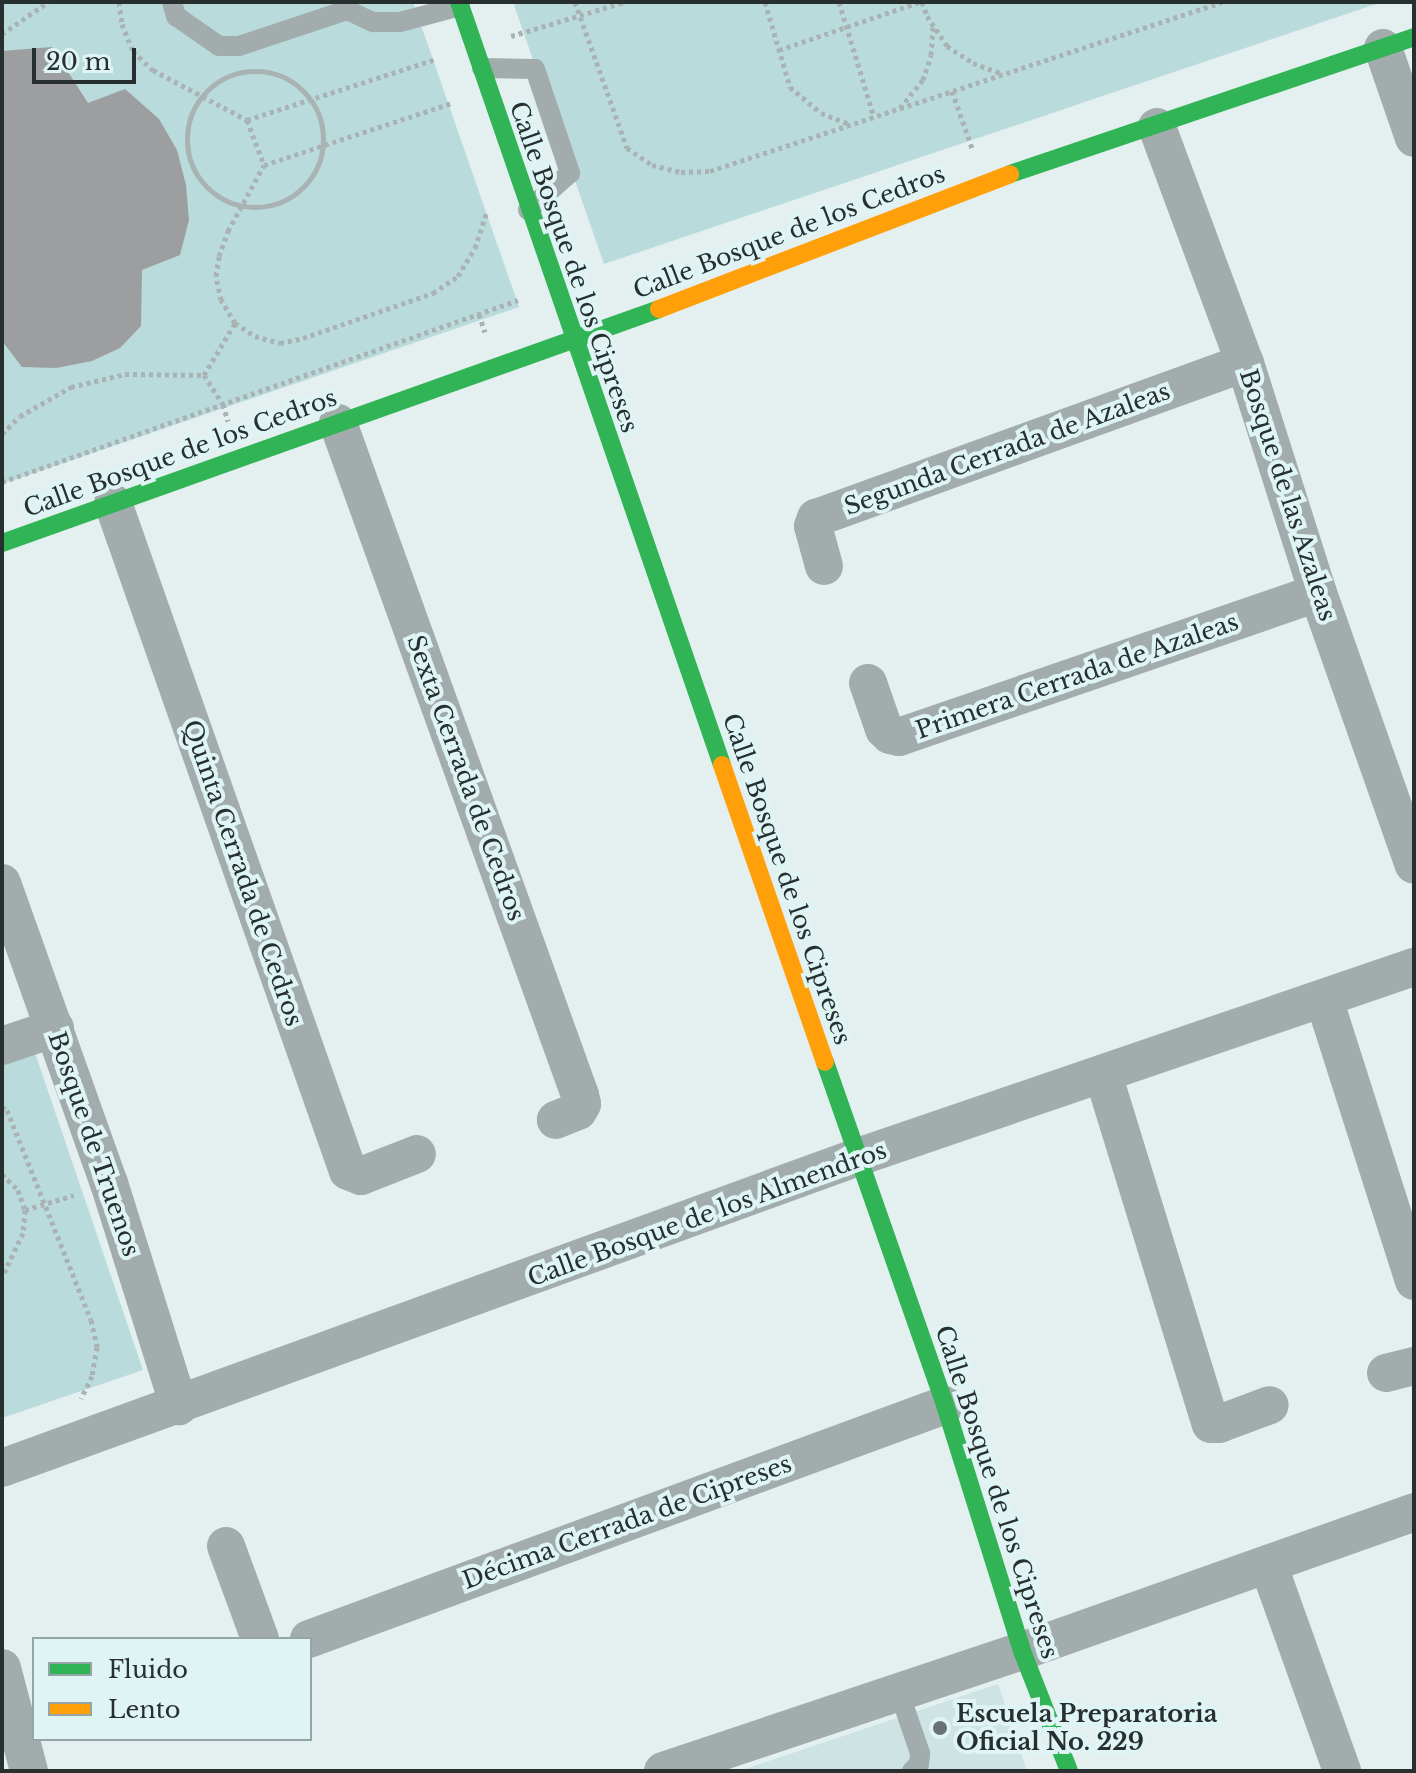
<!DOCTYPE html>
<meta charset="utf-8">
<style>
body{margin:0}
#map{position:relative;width:1416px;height:1773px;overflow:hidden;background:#e4efef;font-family:"Libre Baskerville",serif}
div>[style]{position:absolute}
.built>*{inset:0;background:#cee3e3}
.green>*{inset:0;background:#badbdc}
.building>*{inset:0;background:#9c9e9f}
.path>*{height:5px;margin-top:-2.5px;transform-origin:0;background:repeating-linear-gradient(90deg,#a9b3b3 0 4px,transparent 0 8px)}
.path>.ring{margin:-2.5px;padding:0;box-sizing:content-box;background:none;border:5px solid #a9b3b3;border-radius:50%}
.lane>*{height:20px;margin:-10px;padding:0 10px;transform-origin:10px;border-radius:10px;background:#a3acac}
.street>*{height:38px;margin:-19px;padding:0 19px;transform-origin:19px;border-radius:19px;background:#a3acac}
.fast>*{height:18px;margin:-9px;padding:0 9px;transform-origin:9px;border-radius:9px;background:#30b455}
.slow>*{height:18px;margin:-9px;padding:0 9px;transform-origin:9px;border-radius:9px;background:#ff9f0a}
.dots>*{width:22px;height:22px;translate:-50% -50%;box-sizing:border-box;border:4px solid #dff4f4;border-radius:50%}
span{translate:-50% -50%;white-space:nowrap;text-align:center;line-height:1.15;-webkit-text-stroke:8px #dff4f4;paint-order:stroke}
.street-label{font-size:24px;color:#272f2f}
.poi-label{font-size:24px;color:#272f2f;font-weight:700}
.left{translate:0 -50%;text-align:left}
.frame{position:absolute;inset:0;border:4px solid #272f2f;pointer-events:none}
.legend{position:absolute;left:32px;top:1637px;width:280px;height:104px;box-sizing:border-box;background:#dff4f4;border:2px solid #95a5a5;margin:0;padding:10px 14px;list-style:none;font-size:24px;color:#272f2f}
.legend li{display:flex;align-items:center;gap:16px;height:40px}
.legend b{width:40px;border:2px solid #95a5a5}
.scale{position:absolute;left:32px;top:48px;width:104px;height:36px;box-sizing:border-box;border:4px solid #272f2f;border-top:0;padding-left:10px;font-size:24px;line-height:28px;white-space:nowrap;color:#272f2f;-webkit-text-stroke:6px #dff4f4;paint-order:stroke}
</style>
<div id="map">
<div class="built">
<i style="clip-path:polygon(998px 1684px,1027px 1771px,739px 1771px)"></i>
</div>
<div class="green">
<i style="clip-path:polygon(2px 2px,413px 2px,519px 307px,2px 484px)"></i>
<i style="clip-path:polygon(513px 2px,1382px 2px,604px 264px)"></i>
<i style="clip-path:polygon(33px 1047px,143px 1370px,2px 1418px,2px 1058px)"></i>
</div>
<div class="building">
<i style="clip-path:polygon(52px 47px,88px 103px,125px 89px,159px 119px,177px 150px,186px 185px,189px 220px,180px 255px,142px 270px,141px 326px,120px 348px,92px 361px,56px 368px,22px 367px,2px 341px,2px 51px)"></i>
</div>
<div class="path">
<i style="left:119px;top:2px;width:22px;rotate:82deg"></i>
<i style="left:122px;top:24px;width:29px;rotate:68deg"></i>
<i style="left:133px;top:51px;width:28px;rotate:44deg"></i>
<i style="left:153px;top:70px;width:106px;rotate:28deg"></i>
<i style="left:247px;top:120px;width:48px;rotate:69.3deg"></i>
<i style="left:575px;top:2px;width:155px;rotate:70.4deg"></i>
<i style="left:627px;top:148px;width:30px;rotate:34deg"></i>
<i style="left:652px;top:165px;width:30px;rotate:14deg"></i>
<i style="left:681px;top:172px;width:29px;rotate:-2deg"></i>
<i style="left:710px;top:171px;width:539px;rotate:-18.27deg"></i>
<i style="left:765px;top:2px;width:89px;rotate:73.6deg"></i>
<i style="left:790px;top:87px;width:40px;rotate:40deg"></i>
<i style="left:821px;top:113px;width:31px;rotate:21deg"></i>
<i style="left:839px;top:2px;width:120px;rotate:73.1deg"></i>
<i style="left:922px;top:2px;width:15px;rotate:70deg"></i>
<i style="left:927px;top:16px;width:36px;rotate:56deg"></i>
<i style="left:947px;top:46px;width:31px;rotate:33deg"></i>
<i style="left:973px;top:63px;width:32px;rotate:20deg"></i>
<i style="left:2px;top:34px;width:56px;rotate:-34.8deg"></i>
<i style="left:511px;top:36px;width:118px;rotate:-16.7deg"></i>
<i style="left:779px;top:50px;width:148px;rotate:-18.9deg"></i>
<i class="ring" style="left:187px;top:71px;width:131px;height:131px"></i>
<i style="left:952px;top:91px;width:60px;rotate:70.7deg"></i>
<i style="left:900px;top:108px;width:36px;rotate:-51deg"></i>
<i style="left:923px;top:80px;width:26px;rotate:-72deg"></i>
<i style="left:931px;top:55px;width:28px;rotate:-86deg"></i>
<i style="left:247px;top:120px;width:199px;rotate:-17.9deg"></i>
<i style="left:479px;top:314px;width:19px;rotate:72deg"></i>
<i style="left:235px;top:323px;width:27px;rotate:-121deg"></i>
<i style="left:221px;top:300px;width:25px;rotate:-102deg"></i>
<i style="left:216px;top:276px;width:20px;rotate:-81deg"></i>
<i style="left:219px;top:256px;width:27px;rotate:-70deg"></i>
<i style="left:228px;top:231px;width:75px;rotate:-61.4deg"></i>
<i style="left:264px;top:165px;width:198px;rotate:-18.3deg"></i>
<i style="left:204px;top:375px;width:61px;rotate:-59.2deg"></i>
<i style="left:235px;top:323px;width:24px;rotate:33deg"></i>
<i style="left:255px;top:336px;width:26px;rotate:16deg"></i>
<i style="left:280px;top:343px;width:24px;rotate:-12deg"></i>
<i style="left:303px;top:338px;width:138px;rotate:-19.1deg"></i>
<i style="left:433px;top:293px;width:30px;rotate:-34deg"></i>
<i style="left:458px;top:276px;width:33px;rotate:-59deg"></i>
<i style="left:475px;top:248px;width:39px;rotate:-72deg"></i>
<i style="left:2px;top:434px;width:25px;rotate:-45deg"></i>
<i style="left:20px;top:416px;width:59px;rotate:-29.6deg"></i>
<i style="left:71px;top:387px;width:56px;rotate:-13.5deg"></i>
<i style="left:125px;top:374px;width:79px;rotate:0.7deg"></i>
<i style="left:204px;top:375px;width:35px;rotate:57deg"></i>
<i style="left:223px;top:404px;width:18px;rotate:74deg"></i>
<i style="left:2px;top:482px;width:547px;rotate:-19.43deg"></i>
<i style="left:2px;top:1107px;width:6px;rotate:31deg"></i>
<i style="left:7px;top:1110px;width:226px;rotate:68.2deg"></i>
<i style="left:91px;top:1320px;width:28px;rotate:77deg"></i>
<i style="left:97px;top:1347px;width:29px;rotate:100deg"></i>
<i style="left:92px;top:1376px;width:25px;rotate:116deg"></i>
<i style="left:2px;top:1174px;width:23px;rotate:45deg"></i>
<i style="left:18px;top:1190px;width:21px;rotate:71deg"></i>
<i style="left:25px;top:1210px;width:23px;rotate:95deg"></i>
<i style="left:23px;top:1233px;width:49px;rotate:115.5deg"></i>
<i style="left:25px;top:1210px;width:51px;rotate:-17deg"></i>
</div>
<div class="lane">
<i style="left:172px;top:2px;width:15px;rotate:74deg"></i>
<i style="left:176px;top:16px;width:52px;rotate:34.9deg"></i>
<i style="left:219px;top:46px;width:20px"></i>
<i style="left:239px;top:46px;width:114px;rotate:-18.4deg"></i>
<i style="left:347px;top:10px;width:29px;rotate:25deg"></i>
<i style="left:373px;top:22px;width:27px"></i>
<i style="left:400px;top:22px;width:62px;rotate:-14.9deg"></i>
<i style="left:482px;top:68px;width:53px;rotate:1.1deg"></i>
<i style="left:535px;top:69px;width:110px;rotate:71.4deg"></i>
<i style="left:570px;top:173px;width:56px;rotate:138.6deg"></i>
<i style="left:899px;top:1692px;width:65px;rotate:71deg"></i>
<i style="left:920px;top:1753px;width:11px;rotate:95deg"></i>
<i style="left:919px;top:1764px;width:10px;rotate:135deg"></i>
</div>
<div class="street">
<i style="left:1383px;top:48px;width:95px;rotate:71deg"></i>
<i style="left:1157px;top:127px;width:252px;rotate:69.6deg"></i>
<i style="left:1245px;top:363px;width:241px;rotate:72.4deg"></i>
<i style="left:1318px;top:593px;width:288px;rotate:70.6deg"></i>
<i style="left:338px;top:423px;width:714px;rotate:70.2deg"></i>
<i style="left:580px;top:1095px;width:9px;rotate:77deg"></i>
<i style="left:582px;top:1104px;width:8px;rotate:120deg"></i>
<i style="left:578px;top:1111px;width:24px;rotate:158deg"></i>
<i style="left:113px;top:503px;width:708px;rotate:70.62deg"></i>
<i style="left:348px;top:1171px;width:14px;rotate:21deg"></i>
<i style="left:361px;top:1176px;width:60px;rotate:-21.4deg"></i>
<i style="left:824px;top:566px;width:41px;rotate:-105.4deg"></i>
<i style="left:813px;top:526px;width:9px;rotate:-69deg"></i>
<i style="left:816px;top:518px;width:456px;rotate:-19.9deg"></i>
<i style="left:868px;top:683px;width:49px;rotate:70.8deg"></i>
<i style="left:884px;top:729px;width:8px;rotate:45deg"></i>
<i style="left:890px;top:735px;width:9px;rotate:13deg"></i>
<i style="left:899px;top:737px;width:443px;rotate:-19deg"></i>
<i style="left:2px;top:883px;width:319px;rotate:70.4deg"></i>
<i style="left:109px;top:1183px;width:234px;rotate:72.6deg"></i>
<i style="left:1324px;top:999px;width:296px;rotate:72.3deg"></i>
<i style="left:2px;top:1046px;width:56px;rotate:-18.8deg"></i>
<i style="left:1103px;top:1074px;width:366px;rotate:72.9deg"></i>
<i style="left:1211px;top:1424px;width:8px"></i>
<i style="left:1219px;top:1424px;width:54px;rotate:-20.4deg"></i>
<i style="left:1386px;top:1373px;width:29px;rotate:-14deg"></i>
<i style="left:2px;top:1468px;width:911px;rotate:-19.97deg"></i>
<i style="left:858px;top:1157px;width:588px;rotate:-18.87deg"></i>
<i style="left:226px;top:1546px;width:99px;rotate:69.9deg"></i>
<i style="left:1268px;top:1564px;width:220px;rotate:70.3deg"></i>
<i style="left:309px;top:1639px;width:678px;rotate:-20.2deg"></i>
<i style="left:2px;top:1668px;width:106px;rotate:75.3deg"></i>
<i style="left:663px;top:1771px;width:379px;rotate:-18.5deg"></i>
<i style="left:1022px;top:1651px;width:416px;rotate:-19.5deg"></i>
</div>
<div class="fast">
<i style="left:459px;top:2px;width:807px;rotate:70.98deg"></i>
<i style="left:1010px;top:174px;width:427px;rotate:-18.7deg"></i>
<i style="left:2px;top:543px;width:697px;rotate:-19.6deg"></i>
<i style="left:825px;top:1062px;width:363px;rotate:70.7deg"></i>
<i style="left:945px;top:1405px;width:258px;rotate:72.6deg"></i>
<i style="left:1022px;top:1651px;width:129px;rotate:68.6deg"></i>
</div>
<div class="slow">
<i style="left:659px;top:309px;width:376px;rotate:-21deg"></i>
<i style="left:722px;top:765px;width:314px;rotate:70.9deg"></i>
</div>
<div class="dots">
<i style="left:940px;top:1728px;background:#697272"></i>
</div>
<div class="street-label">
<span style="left:789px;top:232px;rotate:-21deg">Calle Bosque de los Cedros</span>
<span style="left:574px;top:267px;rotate:71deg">Calle Bosque de los Cipreses</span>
<span style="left:1007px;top:449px;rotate:-20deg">Segunda Cerrada de Azaleas</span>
<span style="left:180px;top:453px;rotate:-20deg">Calle Bosque de los Cedros</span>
<span style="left:1288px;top:495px;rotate:72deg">Bosque de las Azaleas</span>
<span style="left:1077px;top:676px;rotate:-19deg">Primera Cerrada de Azaleas</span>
<span style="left:466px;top:778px;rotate:70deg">Sexta Cerrada de Cedros</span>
<span style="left:243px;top:873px;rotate:71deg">Quinta Cerrada de Cedros</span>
<span style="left:787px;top:879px;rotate:71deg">Calle Bosque de los Cipreses</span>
<span style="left:94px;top:1144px;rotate:71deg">Bosque de Truenos</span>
<span style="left:707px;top:1214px;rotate:-20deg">Calle Bosque de los Almendros</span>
<span style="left:997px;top:1492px;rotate:72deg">Calle Bosque de los Cipreses</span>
<span style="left:627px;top:1522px;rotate:-20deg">Décima Cerrada de Cipreses</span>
</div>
<div class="poi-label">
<span class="left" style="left:956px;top:1728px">Escuela Preparatoria<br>Oficial No. 229</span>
</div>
<div class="frame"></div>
<ul class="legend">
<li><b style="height:10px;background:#30b455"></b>Fluido</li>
<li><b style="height:10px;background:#ff9f0a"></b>Lento</li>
</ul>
<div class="scale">20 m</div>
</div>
